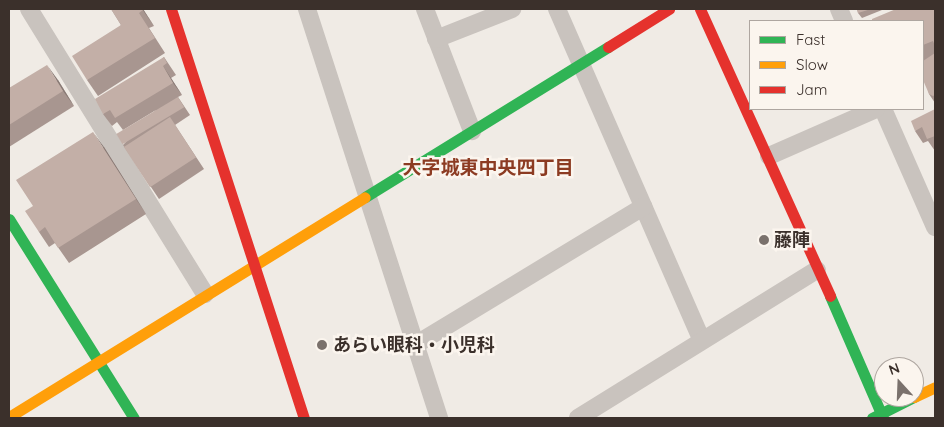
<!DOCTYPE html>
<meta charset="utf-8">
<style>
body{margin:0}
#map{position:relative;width:944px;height:427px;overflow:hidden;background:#f0ebe5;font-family:Quicksand,"Noto Sans JP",sans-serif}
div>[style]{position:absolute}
.street>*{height:18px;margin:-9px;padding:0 9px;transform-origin:9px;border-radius:9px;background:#c9c3be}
.fast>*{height:11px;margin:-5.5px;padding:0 5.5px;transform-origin:5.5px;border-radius:5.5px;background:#30b455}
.slow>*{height:11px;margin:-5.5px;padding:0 5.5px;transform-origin:5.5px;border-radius:5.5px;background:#ff9f0a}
.jam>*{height:11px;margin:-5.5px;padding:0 5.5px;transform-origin:5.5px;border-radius:5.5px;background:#e5322d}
.wall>*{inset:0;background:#a89690}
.shaded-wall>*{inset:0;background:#887a75}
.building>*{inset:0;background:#c3afa7;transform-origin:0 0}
.dots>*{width:14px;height:14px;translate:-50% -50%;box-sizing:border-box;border:2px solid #fbf5ee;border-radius:50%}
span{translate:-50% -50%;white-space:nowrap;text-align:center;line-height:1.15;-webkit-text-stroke:5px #fbf5ee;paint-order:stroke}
.poi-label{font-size:18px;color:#3b302b;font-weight:700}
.left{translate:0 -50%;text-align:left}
.neighbourhood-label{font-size:19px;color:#8c3b22;font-weight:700}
.frame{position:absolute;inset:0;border:10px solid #3b302b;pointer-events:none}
.legend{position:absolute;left:749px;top:20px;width:175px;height:90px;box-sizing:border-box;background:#fbf5ee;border:1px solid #aea6a0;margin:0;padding:6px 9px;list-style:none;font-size:15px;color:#3b302b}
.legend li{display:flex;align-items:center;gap:10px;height:25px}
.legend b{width:25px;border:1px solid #aea6a0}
.north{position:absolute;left:874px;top:357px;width:50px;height:50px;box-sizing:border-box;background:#fbf5ee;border:1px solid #aea6a0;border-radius:50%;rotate:340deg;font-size:14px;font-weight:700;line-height:20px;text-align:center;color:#3b302b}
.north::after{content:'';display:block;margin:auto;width:18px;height:22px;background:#7a716c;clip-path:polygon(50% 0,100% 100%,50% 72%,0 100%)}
</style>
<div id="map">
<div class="street">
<i style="left:29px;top:9px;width:335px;rotate:58.3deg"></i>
<i style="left:307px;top:9px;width:430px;rotate:72.1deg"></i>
<i style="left:425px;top:9px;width:131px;rotate:68.9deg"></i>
<i style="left:557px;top:9px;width:360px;rotate:66.4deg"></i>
<i style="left:839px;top:9px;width:13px;rotate:67deg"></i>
<i style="left:436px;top:39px;width:82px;rotate:-21.5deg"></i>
<i style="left:883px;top:109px;width:129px;rotate:66.2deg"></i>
<i style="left:769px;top:156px;width:117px;rotate:-23.7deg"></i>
<i style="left:415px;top:345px;width:267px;rotate:-31.2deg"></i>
<i style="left:578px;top:418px;width:281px;rotate:-31.8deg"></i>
</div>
<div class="fast">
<i style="left:365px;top:197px;width:286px;rotate:-31.7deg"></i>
<i style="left:9px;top:219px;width:235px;rotate:57.9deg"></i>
<i style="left:830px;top:296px;width:133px;rotate:66.5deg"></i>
<i style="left:872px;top:418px;width:47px;rotate:-26.6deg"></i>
</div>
<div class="slow">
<i style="left:914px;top:397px;width:23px;rotate:-25deg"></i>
<i style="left:9px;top:417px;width:418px;rotate:-31.7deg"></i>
</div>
<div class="jam">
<i style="left:171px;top:9px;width:430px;rotate:72deg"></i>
<i style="left:700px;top:9px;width:315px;rotate:65.6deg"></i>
<i style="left:608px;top:47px;width:72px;rotate:-31.9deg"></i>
</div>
<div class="wall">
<i style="clip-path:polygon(111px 9px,143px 9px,154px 26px,149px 28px,165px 53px,98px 96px,87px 80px,121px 25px)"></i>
<i style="clip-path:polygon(857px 9px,881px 9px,882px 10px,862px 18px,858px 13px)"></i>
<i style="clip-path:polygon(935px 9px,935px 103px,929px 94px,923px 61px,923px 21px)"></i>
<i style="clip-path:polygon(164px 57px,176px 75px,171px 78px,182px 95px,178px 97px,190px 115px,175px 125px,204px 169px,159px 199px,123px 145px,156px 110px,123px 130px,117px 122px,112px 126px,103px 114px)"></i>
<i style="clip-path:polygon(58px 80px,74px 106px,9px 147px,9px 88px)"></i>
<i style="clip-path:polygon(935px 109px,935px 151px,928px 141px,923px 143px,915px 131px)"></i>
<i style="clip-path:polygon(104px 147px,146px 214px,69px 263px,55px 243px,49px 247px,39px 232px,33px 206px)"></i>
</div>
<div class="shaded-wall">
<i style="clip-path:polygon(142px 9px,143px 9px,154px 26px)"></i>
<i style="clip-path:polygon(47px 65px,58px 80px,74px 106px,63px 91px)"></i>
<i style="clip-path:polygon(163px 66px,171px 78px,182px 95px,173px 83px)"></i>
<i style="clip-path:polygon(93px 132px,104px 147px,146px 214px,136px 199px)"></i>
</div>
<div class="building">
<i style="clip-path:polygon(111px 9px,142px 9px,143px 10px,139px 13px,155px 38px,87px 80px,72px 56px,121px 25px)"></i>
<i style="clip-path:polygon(857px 9px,871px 9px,858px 13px)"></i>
<i style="clip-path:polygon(896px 9px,935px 9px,935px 46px,933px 41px,923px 45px,923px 21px,872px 21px,872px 19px)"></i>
<i style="clip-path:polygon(935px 53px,935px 95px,933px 96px,929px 94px,923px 80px,923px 61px)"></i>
<i style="clip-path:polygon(164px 57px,167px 63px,163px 66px,173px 83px,115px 118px,110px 110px,103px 114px,95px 99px)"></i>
<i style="clip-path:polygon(47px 65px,63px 91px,9px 125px,9px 88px)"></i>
<i style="left:178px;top:97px;width:12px;height:72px;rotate:59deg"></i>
<i style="clip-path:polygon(935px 109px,935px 136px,927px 139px,922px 127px,915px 131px,911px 121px)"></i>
<i style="left:170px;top:117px;width:48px;height:55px;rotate:57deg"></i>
<i style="clip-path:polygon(93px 132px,136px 199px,58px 248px,45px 227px,39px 232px,25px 211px,33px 206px,16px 180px)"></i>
</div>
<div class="dots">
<i style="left:764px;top:240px;background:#7a716c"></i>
<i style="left:322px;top:345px;background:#7a716c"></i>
</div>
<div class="poi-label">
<span class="left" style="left:774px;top:240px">藤陣</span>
<span class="left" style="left:333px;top:345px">あらい眼科・小児科</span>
</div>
<div class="neighbourhood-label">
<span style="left:488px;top:168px">大字城東中央四丁目</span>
</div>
<div class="frame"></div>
<ul class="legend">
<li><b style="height:6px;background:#30b455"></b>Fast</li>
<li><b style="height:6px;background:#ff9f0a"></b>Slow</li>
<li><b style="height:6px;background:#e5322d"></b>Jam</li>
</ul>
<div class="north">N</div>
</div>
